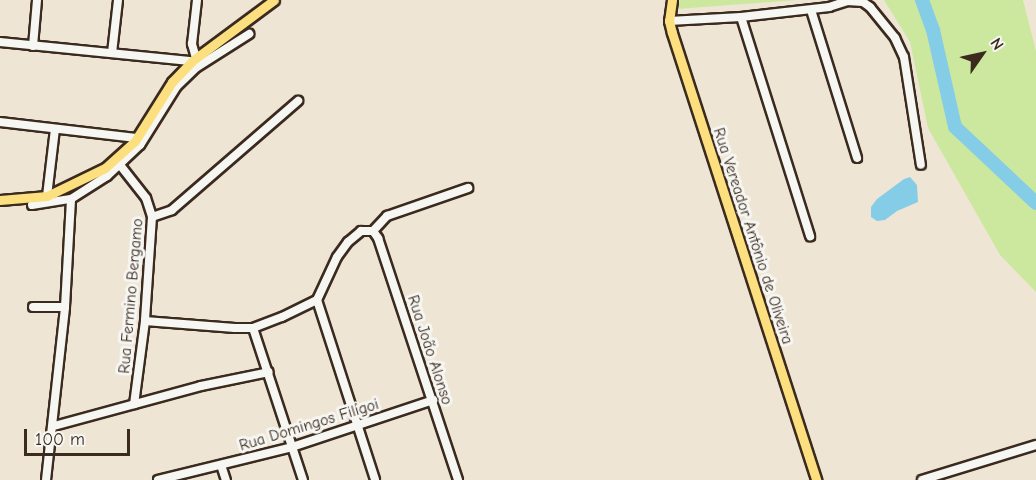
<!DOCTYPE html>
<meta charset="utf-8">
<style>
body{margin:0}
#map{position:relative;width:1036px;height:480px;overflow:hidden;background:#efe5d5;font-family:"Comic Neue",sans-serif}
div>[style]{position:absolute}
.green>*{inset:0;background:#cce89f}
.water>*{inset:0;background:#85cde6}
.river>*{height:14px;margin:-7px;padding:0 7px;transform-origin:7px;border-radius:7px;background:#85cde6}
.roads{filter:drop-shadow(2px 0 #3b2a1e) drop-shadow(-2px 0 #3b2a1e) drop-shadow(0 2px #3b2a1e) drop-shadow(0 -2px #3b2a1e)}
.minor>*{height:8px;margin:-4px;padding:0 4px;transform-origin:4px;border-radius:4px;background:#f6f6f2}
.major>*{height:9px;margin:-4.5px;padding:0 4.5px;transform-origin:4.5px;border-radius:4.5px;background:#fce080}
span{translate:-50% -50%;white-space:nowrap;text-align:center;line-height:1.15;-webkit-text-stroke:6px #f6f6f2;paint-order:stroke}
.street-label{font-size:16px;color:#3b2a1e}
.north{position:absolute;left:952px;top:24px;width:60px;height:60px;-webkit-text-stroke:4px #f6f6f2;paint-order:stroke;rotate:56deg;font-size:16px;font-weight:700;line-height:24px;text-align:center;color:#3b2a1e}
.north::after{content:'';display:block;margin:auto;width:21px;height:27px;background:#3b2a1e;clip-path:polygon(50% 0,100% 100%,50% 72%,0 100%)}
.scale{position:absolute;left:24px;top:429px;width:106px;height:27px;box-sizing:border-box;border:3px solid #3b2a1e;border-top:0;padding-left:8px;font-size:18px;line-height:21px;white-space:nowrap;color:#3b2a1e;-webkit-text-stroke:4px #f6f6f2;paint-order:stroke}
</style>
<div id="map">
<div class="green">
<i style="clip-path:polygon(680px 0,798px 0,677px 9px)"></i>
<i style="clip-path:polygon(884px 0,1023px 0,1036px 51px,1036px 292px,1000px 255px,928px 128px,910px 42px)"></i>
</div>
<div class="water">
<i style="clip-path:polygon(910px 177px,917px 185px,918px 202px,897px 211px,885px 220px,877px 221px,871px 217px,871px 207px,877px 199px,904px 179px)"></i>
</div>
<div class="river">
<i style="left:922px;top:0;width:32px;rotate:70deg"></i>
<i style="left:933px;top:30px;width:99px;rotate:77.2deg"></i>
<i style="left:955px;top:127px;width:111px;rotate:43.2deg"></i>
</div>
<div class="roads">
<div class="minor">
<i style="left:811px;top:10px;width:155px;rotate:72.7deg"></i>
<i style="left:741px;top:17px;width:230px;rotate:72.5deg"></i>
<i style="left:669px;top:21px;width:72px;rotate:-3.2deg"></i>
<i style="left:741px;top:17px;width:89px;rotate:-6.5deg"></i>
<i style="left:829px;top:7px;width:19px;rotate:-18deg"></i>
<i style="left:847px;top:1px;width:16px;rotate:4deg"></i>
<i style="left:863px;top:2px;width:9px;rotate:36deg"></i>
<i style="left:870px;top:7px;width:40px;rotate:51deg"></i>
<i style="left:895px;top:38px;width:21px;rotate:65deg"></i>
<i style="left:904px;top:57px;width:109px;rotate:81.1deg"></i>
<i style="left:0;top:42px;width:193px;rotate:5.7deg"></i>
<i style="left:33px;top:46px;width:46px;rotate:-85deg"></i>
<i style="left:112px;top:53px;width:53px;rotate:-83.5deg"></i>
<i style="left:196px;top:58px;width:15px;rotate:-106deg"></i>
<i style="left:192px;top:44px;width:44px;rotate:-83.5deg"></i>
<i style="left:0;top:122px;width:137px;rotate:6.7deg"></i>
<i style="left:120px;top:165px;width:42px;rotate:51.8deg"></i>
<i style="left:146px;top:198px;width:20px;rotate:72deg"></i>
<i style="left:152px;top:217px;width:104px;rotate:93.9deg"></i>
<i style="left:145px;top:321px;width:84px;rotate:97.5deg"></i>
<i style="left:47px;top:196px;width:67px;rotate:-83.2deg"></i>
<i style="left:32px;top:205px;width:39px;rotate:-9deg"></i>
<i style="left:71px;top:199px;width:43px;rotate:-32.6deg"></i>
<i style="left:107px;top:176px;width:45px;rotate:-43.2deg"></i>
<i style="left:140px;top:145px;width:70px;rotate:-57.9deg"></i>
<i style="left:177px;top:86px;width:28px;rotate:-44deg"></i>
<i style="left:197px;top:67px;width:62px;rotate:-32.4deg"></i>
<i style="left:152px;top:217px;width:21px;rotate:-19deg"></i>
<i style="left:172px;top:210px;width:167px;rotate:-40.9deg"></i>
<i style="left:373px;top:231px;width:9px;rotate:54deg"></i>
<i style="left:378px;top:238px;width:255px;rotate:71.7deg"></i>
<i style="left:373px;top:231px;width:21px;rotate:-47deg"></i>
<i style="left:387px;top:216px;width:86px;rotate:-19.1deg"></i>
<i style="left:317px;top:300px;width:189px;rotate:72.1deg"></i>
<i style="left:33px;top:307px;width:32px"></i>
<i style="left:145px;top:321px;width:90px;rotate:4.4deg"></i>
<i style="left:235px;top:328px;width:18px"></i>
<i style="left:253px;top:328px;width:31px;rotate:-21deg"></i>
<i style="left:282px;top:317px;width:39px;rotate:-26deg"></i>
<i style="left:317px;top:300px;width:47px;rotate:-65.1deg"></i>
<i style="left:337px;top:257px;width:19px;rotate:-54deg"></i>
<i style="left:348px;top:242px;width:17px;rotate:-40deg"></i>
<i style="left:361px;top:231px;width:12px"></i>
<i style="left:253px;top:328px;width:160px;rotate:71.8deg"></i>
<i style="left:54px;top:426px;width:152px;rotate:-15.2deg"></i>
<i style="left:201px;top:386px;width:69px;rotate:-11.6deg"></i>
<i style="left:221px;top:465px;width:16px;rotate:72deg"></i>
<i style="left:46px;top:480px;width:174px;rotate:-83.7deg"></i>
<i style="left:65px;top:307px;width:108px;rotate:-86.8deg"></i>
<i style="left:158px;top:480px;width:138px;rotate:-13.8deg"></i>
<i style="left:292px;top:447px;width:149px;rotate:-18.4deg"></i>
<i style="left:922px;top:480px;width:119px;rotate:-17.1deg"></i>
</div>
<div class="major">
<i style="left:672px;top:0;width:21px;rotate:98deg"></i>
<i style="left:669px;top:21px;width:12px;rotate:76deg"></i>
<i style="left:672px;top:33px;width:470px;rotate:72.1deg"></i>
<i style="left:0;top:200px;width:47px;rotate:-4.9deg"></i>
<i style="left:47px;top:196px;width:64px;rotate:-25.8deg"></i>
<i style="left:105px;top:168px;width:40px;rotate:-42deg"></i>
<i style="left:135px;top:141px;width:70px;rotate:-57.9deg"></i>
<i style="left:172px;top:82px;width:29px;rotate:-46deg"></i>
<i style="left:192px;top:61px;width:102px;rotate:-36.6deg"></i>
</div>
</div>
<div class="street-label">
<span style="left:753px;top:236px;rotate:72deg">Rua Vereador Antônio de Oliveira</span>
<span style="left:131px;top:296px;rotate:-85deg">Rua Fermino Bergamo</span>
<span style="left:430px;top:350px;rotate:72deg">Rua João Alonso</span>
<span style="left:309px;top:425px;rotate:-17deg">Rua Domingos Filigoi</span>
</div>
<div class="north">N</div>
<div class="scale">100 m</div>
</div>
